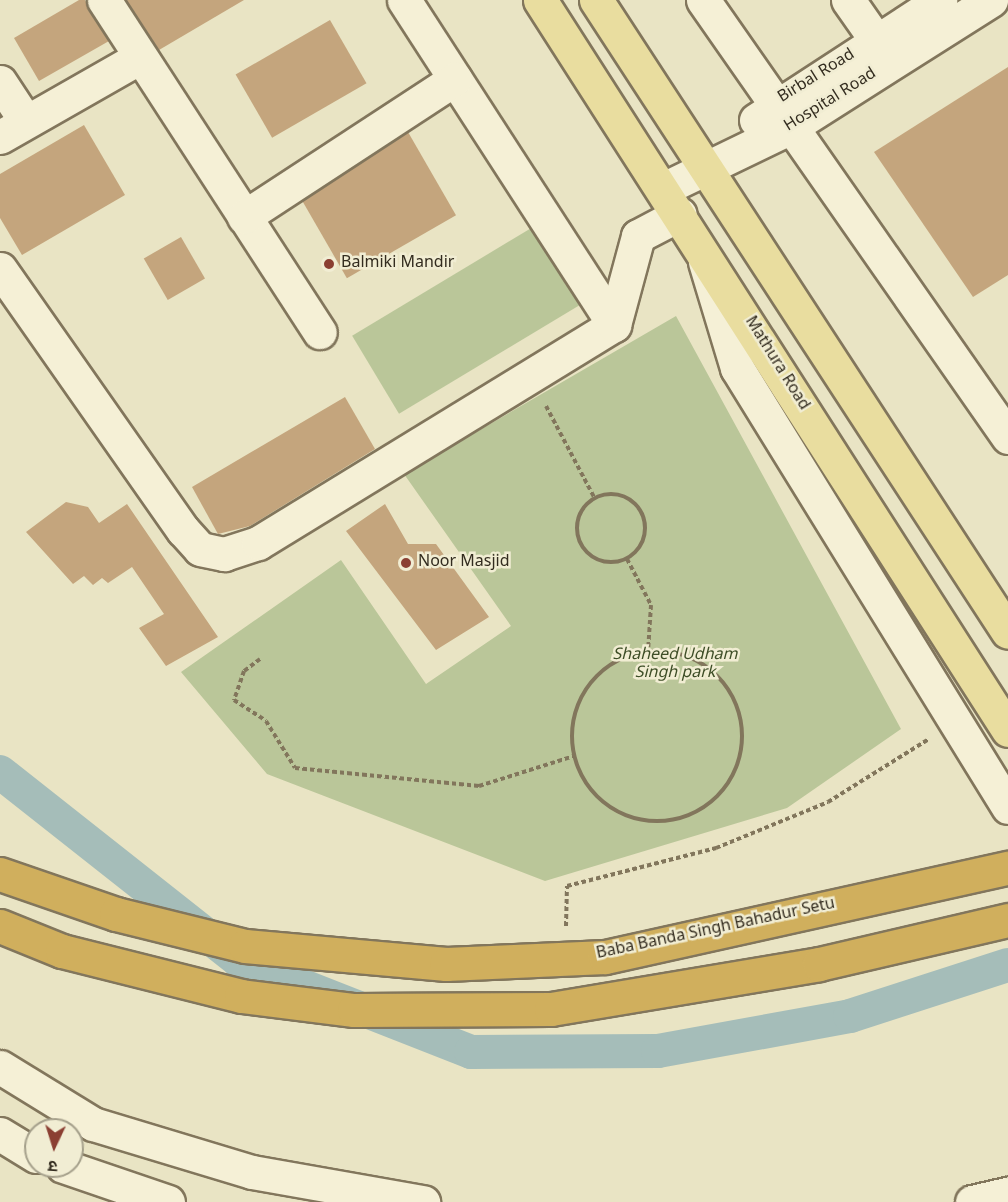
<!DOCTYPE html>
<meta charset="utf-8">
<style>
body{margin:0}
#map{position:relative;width:1008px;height:1202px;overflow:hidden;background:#e9e4c4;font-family:Georgia,"Noto Sans Devanagari",serif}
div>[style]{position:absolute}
.green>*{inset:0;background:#bac699;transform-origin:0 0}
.canal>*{height:34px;margin:-17px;padding:0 17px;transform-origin:17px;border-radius:17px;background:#a5bdb9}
.building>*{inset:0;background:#c4a57d;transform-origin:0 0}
.path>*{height:4px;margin-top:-2px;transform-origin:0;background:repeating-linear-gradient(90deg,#82765c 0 4.5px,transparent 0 7.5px)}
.path>.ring{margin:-2px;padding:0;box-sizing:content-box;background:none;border:4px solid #82765c;border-radius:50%}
.roads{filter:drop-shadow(2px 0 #82765c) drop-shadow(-2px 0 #82765c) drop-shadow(0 2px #82765c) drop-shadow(0 -2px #82765c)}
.minor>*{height:33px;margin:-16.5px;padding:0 16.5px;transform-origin:16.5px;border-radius:16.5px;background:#f5f0d6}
.major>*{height:33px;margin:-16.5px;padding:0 16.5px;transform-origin:16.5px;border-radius:16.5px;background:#e9dd9f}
.highway>*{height:33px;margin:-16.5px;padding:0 16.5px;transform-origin:16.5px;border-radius:16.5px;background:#d0af5d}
.dots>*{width:16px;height:16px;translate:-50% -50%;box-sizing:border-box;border:3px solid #f1edd3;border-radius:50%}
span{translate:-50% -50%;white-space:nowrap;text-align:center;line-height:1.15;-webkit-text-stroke:5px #f1edd3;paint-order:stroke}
.street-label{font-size:16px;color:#332c1f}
.poi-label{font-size:16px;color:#332c1f}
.left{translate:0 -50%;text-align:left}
.park-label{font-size:16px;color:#3e4e27;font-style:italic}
.north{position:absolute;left:24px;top:1118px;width:60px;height:60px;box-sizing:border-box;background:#f1edd3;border:2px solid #a5a08b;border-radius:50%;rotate:184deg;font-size:16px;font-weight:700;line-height:24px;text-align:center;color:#332c1f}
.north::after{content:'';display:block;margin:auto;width:21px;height:27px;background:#8b3f32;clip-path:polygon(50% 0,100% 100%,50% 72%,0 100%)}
</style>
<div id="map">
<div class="green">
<i style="left:533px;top:227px;width:91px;height:211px;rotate:59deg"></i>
<i style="clip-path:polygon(676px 316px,901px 729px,787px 808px,545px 881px,267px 774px,181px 672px,341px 560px,426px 684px,511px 626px,404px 474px)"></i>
</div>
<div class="canal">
<i style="left:0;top:772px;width:305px;rotate:38.3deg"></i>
<i style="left:239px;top:961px;width:249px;rotate:21.4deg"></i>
<i style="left:471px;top:1052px;width:187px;rotate:-0.3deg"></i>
<i style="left:658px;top:1051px;width:195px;rotate:-10.3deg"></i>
<i style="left:850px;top:1016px;width:166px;rotate:-17.9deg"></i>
</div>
<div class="building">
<i style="clip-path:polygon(79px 0,85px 0,109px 41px,39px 81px,14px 38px)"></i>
<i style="clip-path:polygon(126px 0,244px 0,159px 50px)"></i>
<i style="left:330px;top:20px;width:73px;height:109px;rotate:60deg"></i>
<i style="clip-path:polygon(1008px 67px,1008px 275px,973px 297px,874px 152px)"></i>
<i style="clip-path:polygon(84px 125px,125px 195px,22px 255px,0 218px,0 174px)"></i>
<i style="left:408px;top:132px;width:96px;height:126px;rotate:60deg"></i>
<i style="left:181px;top:237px;width:48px;height:43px;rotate:60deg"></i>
<i style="clip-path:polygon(345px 397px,375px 449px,250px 526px,218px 534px,192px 487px)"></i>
<i style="clip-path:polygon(66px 502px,88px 507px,99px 523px,127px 504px,218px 637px,166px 666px,139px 628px,164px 614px,132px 567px,108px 583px,102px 578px,93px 585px,84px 576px,73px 584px,26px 532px)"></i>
<i style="clip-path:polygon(385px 504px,408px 544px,436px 544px,489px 617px,436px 650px,346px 531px)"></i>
</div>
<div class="path">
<i style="left:546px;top:406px;width:103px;rotate:62.2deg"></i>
<i class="ring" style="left:577px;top:494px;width:64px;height:64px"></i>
<i style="left:627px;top:559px;width:52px;rotate:62.4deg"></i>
<i style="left:651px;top:605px;width:46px;rotate:93.7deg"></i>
<i class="ring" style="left:572px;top:651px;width:166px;height:166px"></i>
<i style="left:260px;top:659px;width:20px;rotate:143deg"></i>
<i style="left:244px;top:671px;width:31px;rotate:109deg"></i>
<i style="left:234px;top:700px;width:38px;rotate:33deg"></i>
<i style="left:266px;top:721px;width:55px;rotate:58.3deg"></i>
<i style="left:295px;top:768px;width:185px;rotate:5.6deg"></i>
<i style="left:479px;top:786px;width:100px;rotate:-17.5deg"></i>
<i style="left:566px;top:926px;width:40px;rotate:-88.6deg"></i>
<i style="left:567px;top:886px;width:154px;rotate:-14.3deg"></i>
<i style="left:716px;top:848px;width:121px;rotate:-22.3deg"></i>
<i style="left:828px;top:802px;width:119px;rotate:-32deg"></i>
</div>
<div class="roads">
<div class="minor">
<i style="left:104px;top:0;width:396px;rotate:57deg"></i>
<i style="left:404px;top:0;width:387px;rotate:57.1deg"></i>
<i style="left:703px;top:0;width:533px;rotate:55.09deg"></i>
<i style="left:848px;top:0;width:49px;rotate:55deg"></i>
<i style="left:0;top:82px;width:45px;rotate:56.7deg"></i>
<i style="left:756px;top:120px;width:220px;rotate:-33.1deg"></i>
<i style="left:0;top:137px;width:161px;rotate:-29.7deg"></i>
<i style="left:663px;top:189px;width:142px;rotate:-25.8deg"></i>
<i style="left:791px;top:127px;width:237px;rotate:-32.4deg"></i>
<i style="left:244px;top:217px;width:252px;rotate:-33.2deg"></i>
<i style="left:705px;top:262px;width:111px;rotate:73.2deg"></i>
<i style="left:737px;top:368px;width:516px;rotate:58.31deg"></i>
<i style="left:0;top:269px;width:319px;rotate:55deg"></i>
<i style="left:183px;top:530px;width:25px;rotate:48deg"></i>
<i style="left:200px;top:549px;width:25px;rotate:12deg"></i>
<i style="left:224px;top:554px;width:36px;rotate:-18deg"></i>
<i style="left:258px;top:543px;width:417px;rotate:-31.5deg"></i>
<i style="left:614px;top:325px;width:92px;rotate:-74.9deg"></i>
<i style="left:638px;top:236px;width:47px;rotate:-27.6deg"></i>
<i style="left:0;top:1067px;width:109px;rotate:31.5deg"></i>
<i style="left:93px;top:1124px;width:166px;rotate:16.8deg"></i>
<i style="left:252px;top:1172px;width:174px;rotate:10deg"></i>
<i style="left:0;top:1134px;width:42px;rotate:31.4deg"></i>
<i style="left:63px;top:1166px;width:111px;rotate:18.9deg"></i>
<i style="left:972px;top:1202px;width:37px;rotate:-13deg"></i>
</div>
<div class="major">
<i style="left:540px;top:0;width:867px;rotate:57.34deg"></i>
<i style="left:596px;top:0;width:754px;rotate:56.9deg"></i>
</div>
<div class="highway">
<i style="left:0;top:874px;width:123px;rotate:19deg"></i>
<i style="left:116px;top:914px;width:133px;rotate:13.9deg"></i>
<i style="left:245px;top:946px;width:202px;rotate:5.1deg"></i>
<i style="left:446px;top:964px;width:159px;rotate:-2.5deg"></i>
<i style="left:605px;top:957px;width:413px;rotate:-12.5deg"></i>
<i style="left:0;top:926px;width:67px;rotate:22deg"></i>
<i style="left:62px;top:951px;width:185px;rotate:14.1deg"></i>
<i style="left:241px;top:996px;width:114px;rotate:7.1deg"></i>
<i style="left:354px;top:1010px;width:197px;rotate:-0.3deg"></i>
<i style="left:551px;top:1009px;width:272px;rotate:-9.5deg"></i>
<i style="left:819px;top:964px;width:194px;rotate:-13.1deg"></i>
</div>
</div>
<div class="dots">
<i style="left:329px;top:264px;background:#8b3f32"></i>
<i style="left:406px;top:563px;background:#8b3f32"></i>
</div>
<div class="street-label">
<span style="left:817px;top:77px;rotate:-32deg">Birbal Road</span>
<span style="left:831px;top:101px;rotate:-32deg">Hospital Road</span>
<span style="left:776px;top:364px;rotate:58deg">Mathura Road</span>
<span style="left:716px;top:930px;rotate:-12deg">Baba Banda Singh Bahadur Setu</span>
</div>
<div class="poi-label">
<span class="left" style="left:341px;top:264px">Balmiki Mandir</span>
<span class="left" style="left:418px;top:563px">Noor Masjid</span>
</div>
<div class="park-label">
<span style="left:675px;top:665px">Shaheed Udham<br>Singh park</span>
</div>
<div class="north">उ</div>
</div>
